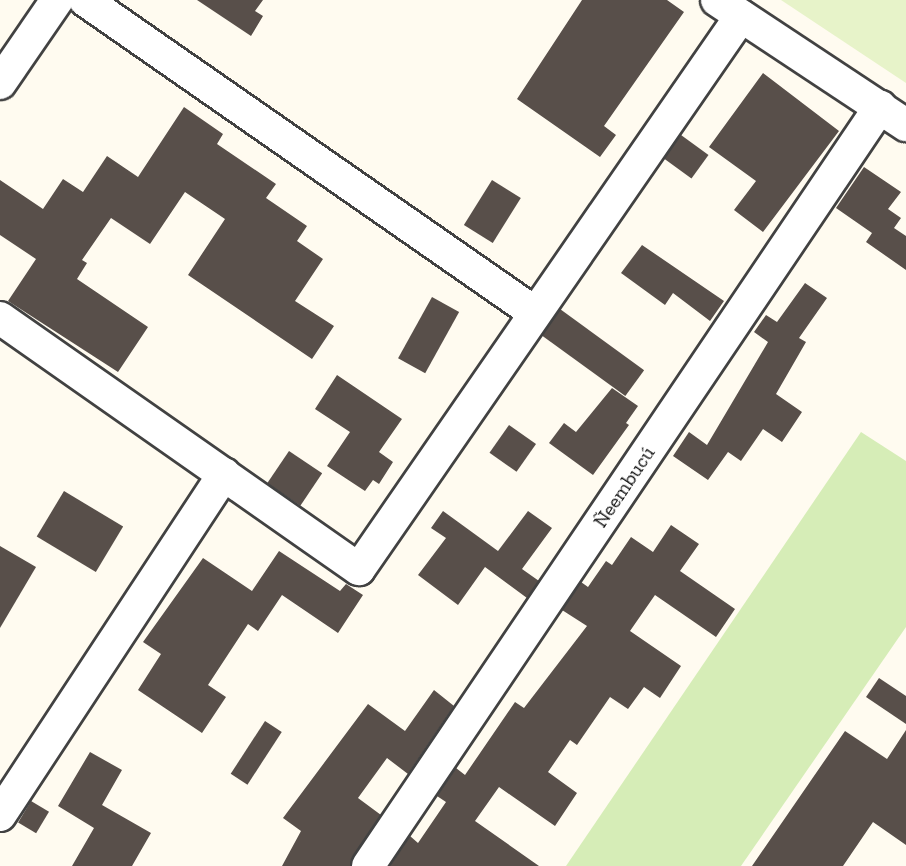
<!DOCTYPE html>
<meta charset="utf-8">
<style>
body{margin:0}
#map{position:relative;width:906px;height:866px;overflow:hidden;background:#fffbf0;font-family:"Zilla Slab",serif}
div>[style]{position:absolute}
.green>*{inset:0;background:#d6edb7}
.pitch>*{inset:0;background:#e7f3c9}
.building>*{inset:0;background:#584f4a;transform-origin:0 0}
.roads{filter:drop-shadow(2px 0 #424242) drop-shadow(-2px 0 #424242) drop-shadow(0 2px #424242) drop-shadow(0 -2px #424242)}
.minor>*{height:32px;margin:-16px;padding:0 16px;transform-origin:16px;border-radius:16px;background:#fff}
span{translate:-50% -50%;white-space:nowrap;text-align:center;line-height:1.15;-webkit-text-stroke:6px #fff;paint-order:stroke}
.street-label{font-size:20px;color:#0f0f0f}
</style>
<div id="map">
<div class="green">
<i style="clip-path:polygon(861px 432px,906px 461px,906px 627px,741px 866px,566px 866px)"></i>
</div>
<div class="pitch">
<i style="clip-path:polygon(781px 0,906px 0,906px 83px)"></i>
</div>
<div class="building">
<i style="clip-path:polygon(197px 0,263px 0,255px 11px,263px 16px,251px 36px)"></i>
<i style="clip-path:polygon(582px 0,667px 0,684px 12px,604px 126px,616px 135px,600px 157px,517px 99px)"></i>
<i style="clip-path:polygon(763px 73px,839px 131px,763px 232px,734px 210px,756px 181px,709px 147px)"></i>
<i style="clip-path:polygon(184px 107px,223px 134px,217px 144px,276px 184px,266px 198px,307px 226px,297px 241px,323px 259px,295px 301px,334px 326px,312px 359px,188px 275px,225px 219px,185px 192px,150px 244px,111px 218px,82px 260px,87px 263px,77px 279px,148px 327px,118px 372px,8px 301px,36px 259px,0 235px,0 180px,43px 209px,63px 179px,83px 192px,107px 156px,138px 177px)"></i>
<i style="left:681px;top:135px;width:34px;height:29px;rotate:36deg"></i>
<i style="clip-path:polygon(864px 167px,901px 192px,888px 209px,901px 218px,894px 228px,906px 236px,906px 270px,866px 242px,872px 233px,836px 208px)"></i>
<i style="left:492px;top:180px;width:34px;height:53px;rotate:32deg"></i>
<i style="clip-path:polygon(642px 245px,724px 301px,710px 321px,673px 293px,665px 305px,621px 273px)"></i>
<i style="clip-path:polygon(805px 283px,827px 298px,799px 338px,806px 342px,776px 394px,802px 412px,782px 442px,763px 429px,741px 461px,728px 452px,708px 480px,673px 456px,689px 432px,707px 445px,768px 342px,754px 332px,766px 315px,777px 322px)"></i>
<i style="left:432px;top:297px;width:31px;height:70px;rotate:29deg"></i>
<i style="left:560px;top:309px;width:104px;height:32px;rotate:36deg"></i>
<i style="clip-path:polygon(337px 375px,402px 419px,379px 452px,393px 462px,379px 484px,373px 480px,365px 491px,327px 466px,350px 432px,315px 409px)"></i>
<i style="clip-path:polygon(612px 388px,638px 406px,626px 423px,629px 425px,593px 475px,549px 443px,564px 423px,576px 432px)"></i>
<i style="left:509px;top:425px;width:33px;height:34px;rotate:35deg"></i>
<i style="left:289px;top:451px;width:40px;height:39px;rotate:34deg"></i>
<i style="left:64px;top:491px;width:69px;height:53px;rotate:31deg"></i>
<i style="clip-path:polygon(443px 511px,498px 551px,528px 511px,552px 528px,522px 569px,539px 581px,527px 598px,485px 567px,458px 605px,418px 575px,446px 538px,431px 528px)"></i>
<i style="clip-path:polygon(671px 525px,699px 544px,680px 571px,735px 609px,716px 637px,655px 595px,630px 631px,681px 666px,660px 698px,644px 687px,628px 709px,610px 697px,577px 745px,570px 740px,548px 772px,577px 793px,555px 826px,499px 787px,475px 821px,539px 866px,390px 866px,410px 836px,418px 843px,446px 802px,437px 796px,456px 768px,465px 775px,515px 702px,524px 708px,587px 626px,562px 610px,581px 582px,588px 587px,606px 561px,612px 565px,631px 537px,653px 552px)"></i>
<i style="clip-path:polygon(0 546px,36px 567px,0 628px)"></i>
<i style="clip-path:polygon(279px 551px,340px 591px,346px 584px,363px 595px,338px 633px,282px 595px,258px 631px,248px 624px,208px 685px,226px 697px,202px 733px,138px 690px,161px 654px,143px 642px,203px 558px,252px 591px)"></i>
<i style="clip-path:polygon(879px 678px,906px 696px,906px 724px,866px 697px)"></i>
<i style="clip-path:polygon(434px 690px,454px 706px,408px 774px,387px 758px,358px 798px,381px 815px,350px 866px,282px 866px,301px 831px,283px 818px,368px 704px,405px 731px)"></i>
<i style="left:265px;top:721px;width:20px;height:63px;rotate:33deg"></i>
<i style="clip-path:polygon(906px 730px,906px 845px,873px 822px,843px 866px,752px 866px,845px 731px,887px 759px)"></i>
<i style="clip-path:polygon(90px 752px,122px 770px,102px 805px,151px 833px,132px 866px,72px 866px,94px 828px,58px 806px)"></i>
<i style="left:31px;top:801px;width:21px;height:25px;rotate:31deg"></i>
</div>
<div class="roads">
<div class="minor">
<i style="left:85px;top:0;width:548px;rotate:34.82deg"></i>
<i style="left:717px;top:0;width:227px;rotate:33.5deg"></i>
<i style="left:0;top:83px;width:101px;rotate:-55.5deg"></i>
<i style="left:0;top:318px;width:438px;rotate:35deg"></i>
<i style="left:359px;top:569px;width:672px;rotate:-55.36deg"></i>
<i style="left:0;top:815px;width:408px;rotate:-56.7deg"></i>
<i style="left:368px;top:866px;width:916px;rotate:-56deg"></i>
</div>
</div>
<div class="street-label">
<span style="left:624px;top:487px;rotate:-56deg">Ñeembucú</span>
</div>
</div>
